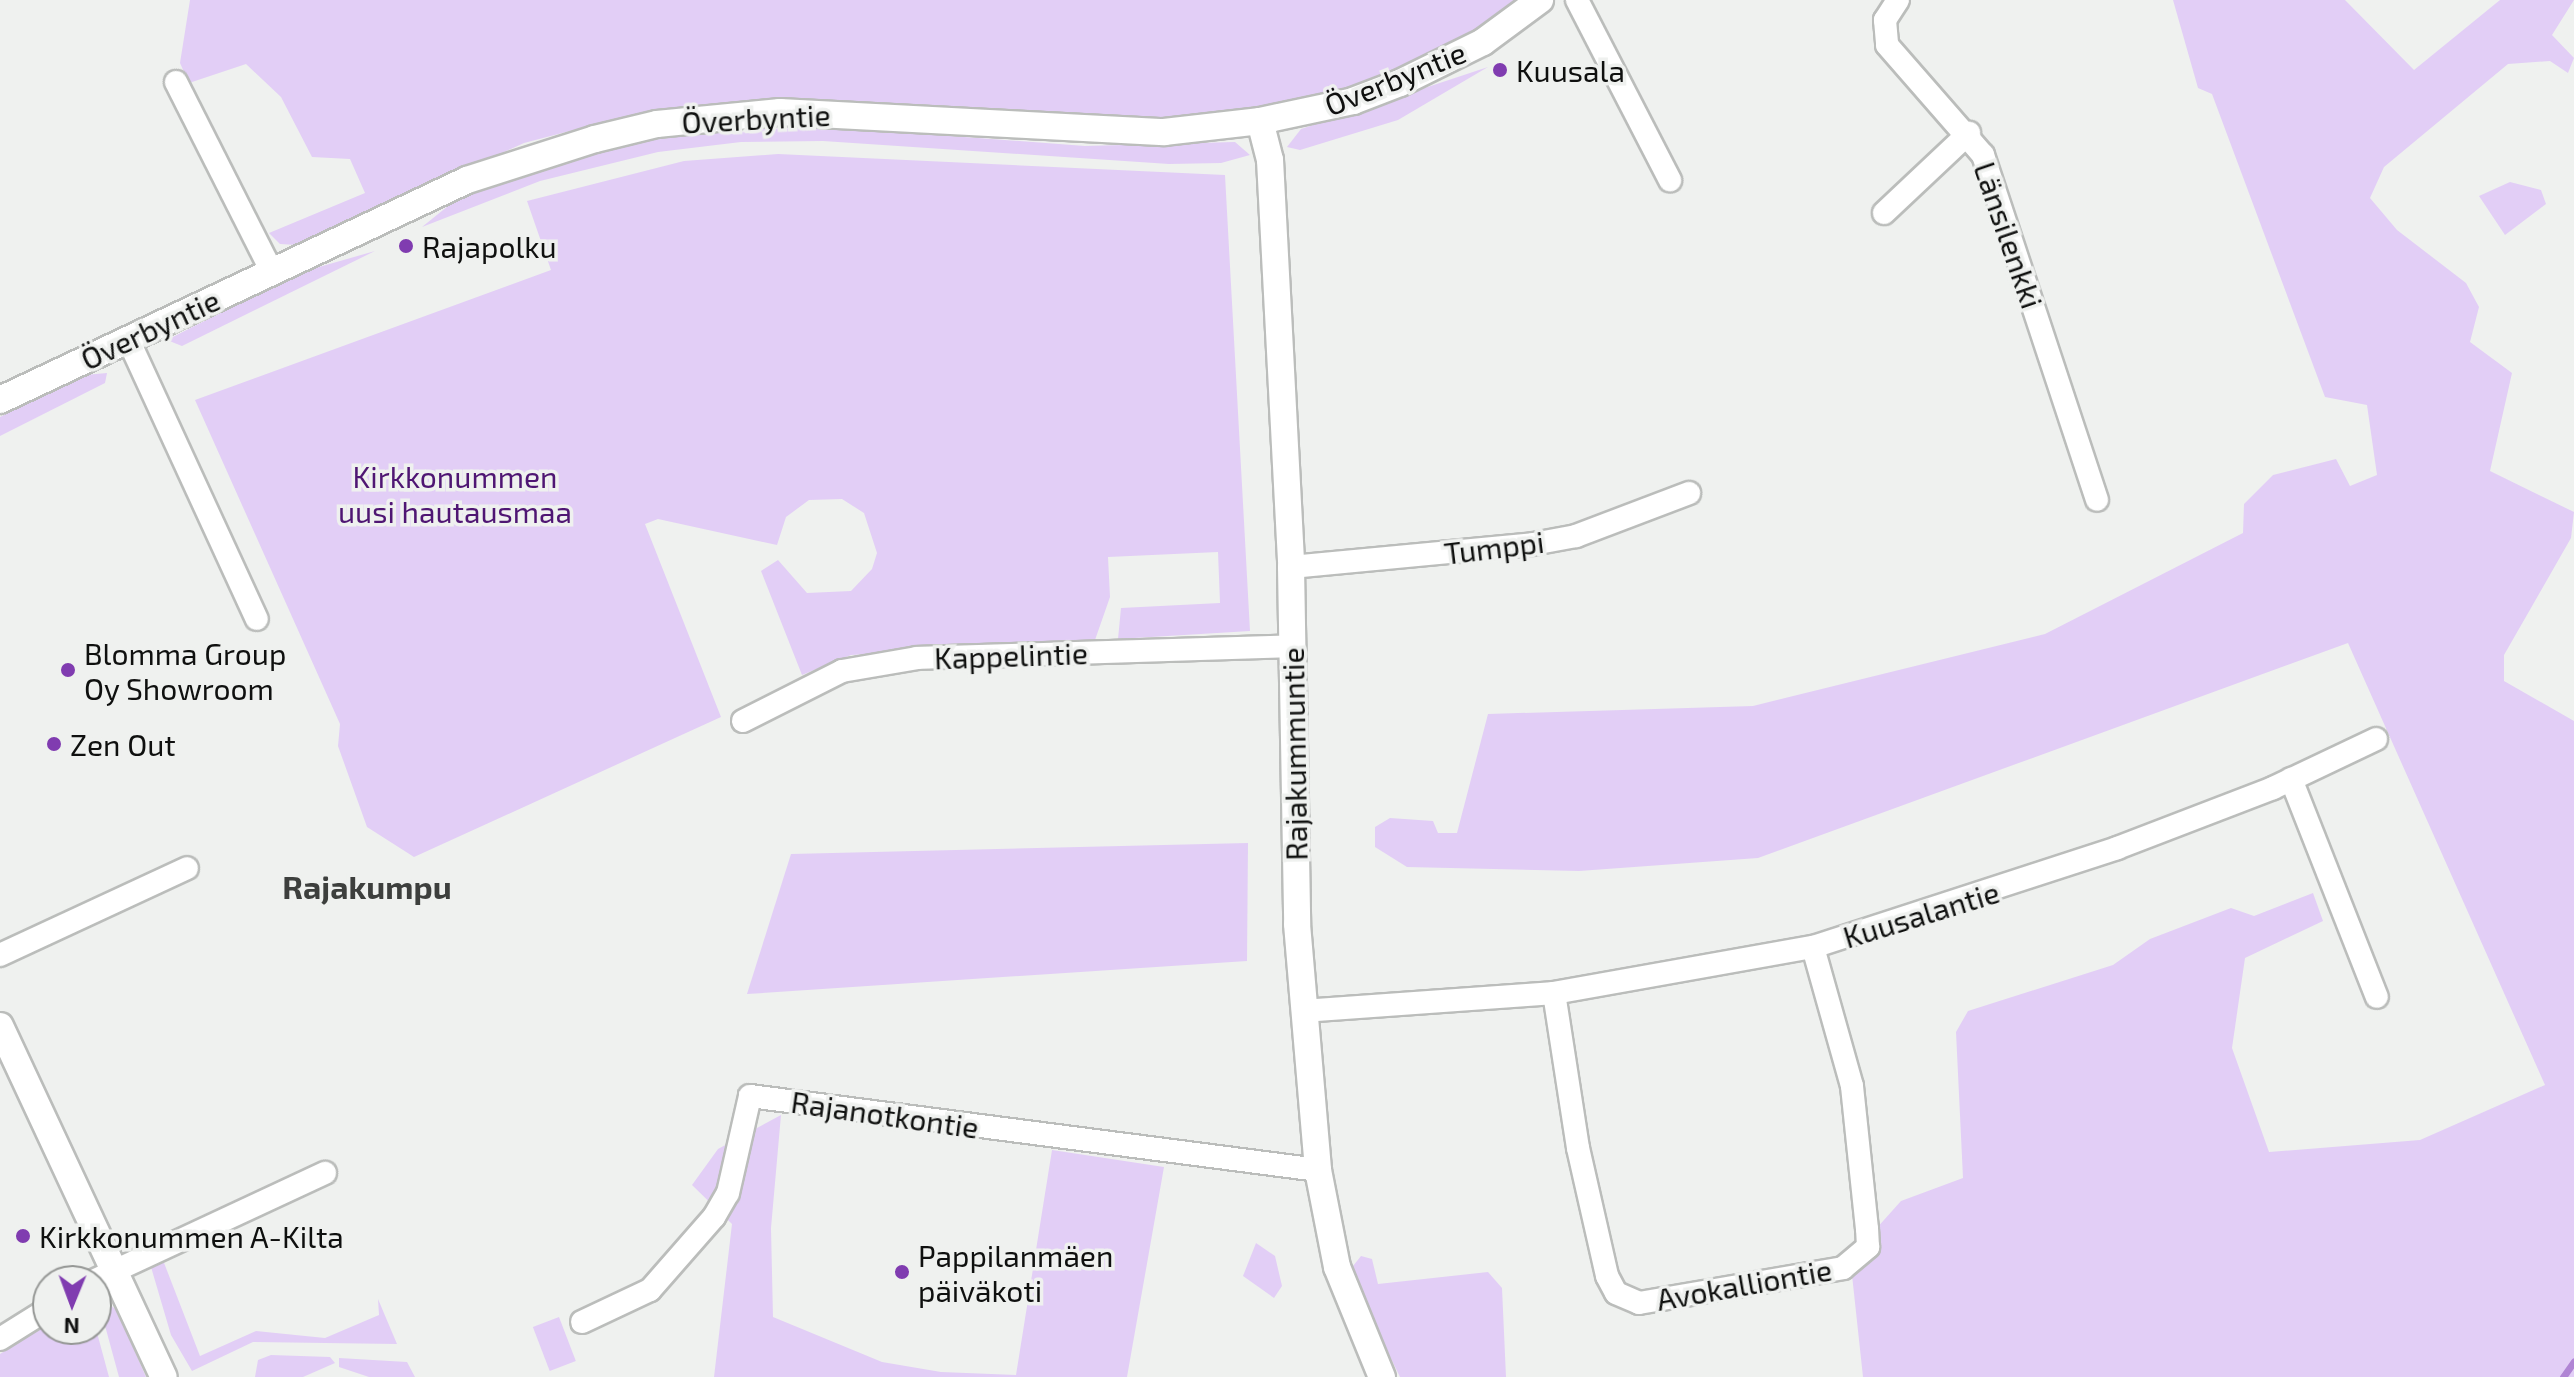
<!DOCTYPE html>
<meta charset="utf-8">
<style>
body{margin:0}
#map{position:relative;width:2574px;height:1377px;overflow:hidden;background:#eff1ef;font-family:"Exo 2",sans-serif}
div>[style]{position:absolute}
.green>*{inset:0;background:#e2cef6;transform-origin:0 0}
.stream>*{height:7px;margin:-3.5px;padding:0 3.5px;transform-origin:3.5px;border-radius:3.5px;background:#b085d4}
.roads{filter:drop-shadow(2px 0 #bbbdbb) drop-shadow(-2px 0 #bbbdbb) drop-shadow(0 2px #bbbdbb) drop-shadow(0 -2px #bbbdbb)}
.minor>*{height:22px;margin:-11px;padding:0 11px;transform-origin:11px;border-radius:11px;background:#fff}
.tertiary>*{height:26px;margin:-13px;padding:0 13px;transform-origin:13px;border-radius:13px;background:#fff}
.dots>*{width:22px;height:22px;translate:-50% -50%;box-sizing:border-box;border:4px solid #eff1ef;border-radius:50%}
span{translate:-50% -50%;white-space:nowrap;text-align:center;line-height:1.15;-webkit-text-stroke:7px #eff1ef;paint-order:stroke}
.poi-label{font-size:30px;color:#0f100f}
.left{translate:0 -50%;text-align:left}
.street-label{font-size:30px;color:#0f100f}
.park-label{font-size:30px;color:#4f1673}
.neighbourhood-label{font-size:32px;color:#3d3f3d;font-weight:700}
.north{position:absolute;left:32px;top:1265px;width:80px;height:80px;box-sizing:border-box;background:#eff1ef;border:2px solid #959795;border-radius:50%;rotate:181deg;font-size:22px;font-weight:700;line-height:32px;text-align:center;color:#0f100f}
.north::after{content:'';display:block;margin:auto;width:28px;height:36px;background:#803cb0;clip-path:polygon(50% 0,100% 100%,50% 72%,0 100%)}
</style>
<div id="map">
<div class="green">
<i style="clip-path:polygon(190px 0,1521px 0,1425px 61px,1347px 91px,1255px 114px,1140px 123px,762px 102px,623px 117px,524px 143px,297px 245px,280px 244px,269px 233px,365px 193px,350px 159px,312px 157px,281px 97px,246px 64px,189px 83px,180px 63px)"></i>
<i style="clip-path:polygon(2173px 0,2345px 0,2414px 70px,2500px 0,2574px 0,2552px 35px,2574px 58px,2568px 73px,2550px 61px,2508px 64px,2384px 167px,2370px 198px,2397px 230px,2466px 283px,2479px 307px,2470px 342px,2512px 373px,2490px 471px,2574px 512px,2571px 538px,2504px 655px,2504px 681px,2574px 721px,2574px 1377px,1863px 1377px,1852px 1275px,1877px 1255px,1875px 1230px,1901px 1201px,1963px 1178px,1956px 1032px,1968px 1011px,2113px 965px,2150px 939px,2231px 908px,2254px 916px,2313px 893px,2323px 921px,2245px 958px,2232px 1048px,2269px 1152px,2420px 1140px,2545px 1085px,2348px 643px,1758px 858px,1579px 871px,1407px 867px,1375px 847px,1375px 827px,1390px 818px,1433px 821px,1438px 833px,1457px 833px,1488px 714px,1753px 706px,2045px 634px,2243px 533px,2244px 504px,2273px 475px,2336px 459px,2350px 486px,2377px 475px,2367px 405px,2325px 397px,2212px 94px,2198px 88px)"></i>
<i style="clip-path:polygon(1488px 67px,1398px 120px,1300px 150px,1287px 147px,1301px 129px)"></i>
<i style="clip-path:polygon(830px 127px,1085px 146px,1235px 142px,1250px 155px,1221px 163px,1169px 164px,823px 141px,741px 142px,658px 152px,540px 181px,422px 227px,458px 198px,533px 169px,631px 143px,728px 130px)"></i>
<i style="clip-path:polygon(778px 154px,1225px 175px,1250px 631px,1118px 639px,1121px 608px,1220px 603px,1218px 552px,1108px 557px,1110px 597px,1095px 640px,851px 655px,802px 675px,761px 571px,778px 560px,807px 593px,851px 591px,872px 569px,877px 553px,864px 513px,842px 499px,809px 500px,786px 517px,777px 545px,658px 519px,645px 524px,721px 717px,414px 857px,367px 827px,338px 746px,340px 724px,195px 400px,551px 270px,527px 201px,684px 161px)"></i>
<i style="clip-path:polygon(2510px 182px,2541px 190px,2546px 204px,2505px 235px,2479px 196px)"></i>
<i style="clip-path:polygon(375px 251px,182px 346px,167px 340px,298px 273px)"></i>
<i style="clip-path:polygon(107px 373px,105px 383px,0 436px,0 417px,85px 375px)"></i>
<i style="clip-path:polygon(1248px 843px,1247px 961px,747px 994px,791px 854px)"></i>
<i style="clip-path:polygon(781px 1115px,771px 1228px,773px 1317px,882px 1362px,941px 1372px,1016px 1375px,1052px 1150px,1164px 1167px,1127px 1377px,714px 1377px,732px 1224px,692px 1185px,718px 1149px)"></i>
<i style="clip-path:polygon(1256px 1243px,1275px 1256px,1282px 1286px,1274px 1298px,1243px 1276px)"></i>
<i style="clip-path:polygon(161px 1255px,200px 1356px,256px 1331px,325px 1338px,379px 1315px,378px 1299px,397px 1344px,253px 1342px,192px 1371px,171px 1335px,151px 1267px)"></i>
<i style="clip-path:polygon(1361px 1256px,1372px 1259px,1378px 1284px,1488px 1272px,1502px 1288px,1506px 1377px,1400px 1377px,1365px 1305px,1353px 1266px)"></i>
<i style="clip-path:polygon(104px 1301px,117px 1310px,146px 1377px,119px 1377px,101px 1311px)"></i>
<i style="left:559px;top:1317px;width:47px;height:28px;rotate:69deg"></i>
<i style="clip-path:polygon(48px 1323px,48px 1329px,96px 1329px,109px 1377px,0 1377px,0 1354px)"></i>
<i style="clip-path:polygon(271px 1355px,330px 1357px,335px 1363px,303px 1377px,255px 1377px,258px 1360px)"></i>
<i style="clip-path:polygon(339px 1358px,407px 1362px,415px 1377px,369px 1377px,339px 1367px)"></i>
</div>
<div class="stream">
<i style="left:2563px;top:1377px;width:19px;rotate:-55deg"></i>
</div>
<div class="roads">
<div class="minor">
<i style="left:1577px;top:0;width:203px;rotate:62.7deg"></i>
<i style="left:1898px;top:0;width:24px;rotate:123deg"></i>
<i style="left:1885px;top:20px;width:25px;rotate:85deg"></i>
<i style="left:1887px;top:45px;width:146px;rotate:48.9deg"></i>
<i style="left:1983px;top:155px;width:363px;rotate:71.7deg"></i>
<i style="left:176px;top:82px;width:211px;rotate:63.2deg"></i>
<i style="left:1884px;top:213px;width:117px;rotate:-43.3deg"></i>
<i style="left:128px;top:339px;width:308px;rotate:65.3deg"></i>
<i style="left:1291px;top:567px;width:243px;rotate:-5.4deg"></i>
<i style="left:1533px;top:544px;width:44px;rotate:-10.5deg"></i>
<i style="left:1576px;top:536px;width:121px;rotate:-20.8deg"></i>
<i style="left:743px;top:721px;width:111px;rotate:-26.8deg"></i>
<i style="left:842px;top:671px;width:76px;rotate:-9.8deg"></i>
<i style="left:917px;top:658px;width:375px;rotate:-1.8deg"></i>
<i style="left:2291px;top:779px;width:234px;rotate:68.5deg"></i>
<i style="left:0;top:955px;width:206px;rotate:-24.9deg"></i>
<i style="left:1554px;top:993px;width:157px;rotate:81.2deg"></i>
<i style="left:1578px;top:1148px;width:131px;rotate:77.2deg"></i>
<i style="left:1607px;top:1276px;width:19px;rotate:62deg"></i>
<i style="left:1616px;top:1293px;width:25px;rotate:23deg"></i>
<i style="left:1639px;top:1303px;width:207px;rotate:-9.7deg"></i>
<i style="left:1843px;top:1268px;width:33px;rotate:-40deg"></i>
<i style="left:1868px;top:1247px;width:18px;rotate:-93deg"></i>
<i style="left:1867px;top:1229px;width:144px;rotate:-96deg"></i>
<i style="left:1852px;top:1086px;width:144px;rotate:-105.7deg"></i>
<i style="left:1303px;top:1011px;width:252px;rotate:-4.1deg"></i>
<i style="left:1554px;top:993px;width:263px;rotate:-10.1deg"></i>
<i style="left:1813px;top:947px;width:320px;rotate:-18deg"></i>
<i style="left:2117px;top:848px;width:167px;rotate:-21deg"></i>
<i style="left:2273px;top:788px;width:114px;rotate:-25.4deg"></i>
<i style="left:93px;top:1281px;width:256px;rotate:-25deg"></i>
<i style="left:582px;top:1322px;width:75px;rotate:-25.2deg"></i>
<i style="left:650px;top:1290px;width:97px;rotate:-48.8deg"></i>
<i style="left:714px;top:1217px;width:28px;rotate:-60deg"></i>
<i style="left:728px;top:1193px;width:99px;rotate:-77.2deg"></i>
<i style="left:750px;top:1096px;width:573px;rotate:7.42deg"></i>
<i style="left:0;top:1339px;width:57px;rotate:-32deg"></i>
</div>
<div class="tertiary">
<i style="left:1260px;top:121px;width:40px;rotate:75.6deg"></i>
<i style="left:1270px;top:160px;width:408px;rotate:87deg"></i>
<i style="left:1291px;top:567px;width:357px;rotate:89deg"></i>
<i style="left:1297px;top:924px;width:247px;rotate:85.1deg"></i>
<i style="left:1318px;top:1170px;width:99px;rotate:78.9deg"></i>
<i style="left:1337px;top:1267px;width:119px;rotate:67.8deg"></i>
<i style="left:0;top:400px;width:516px;rotate:-25.22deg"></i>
<i style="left:467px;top:180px;width:134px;rotate:-17.8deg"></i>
<i style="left:595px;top:139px;width:64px;rotate:-13.6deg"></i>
<i style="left:657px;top:124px;width:124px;rotate:-5.6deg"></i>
<i style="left:780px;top:112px;width:385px;rotate:3deg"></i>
<i style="left:1164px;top:132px;width:97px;rotate:-6.5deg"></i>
<i style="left:1260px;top:121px;width:95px;rotate:-12.1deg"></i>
<i style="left:1353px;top:101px;width:50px;rotate:-21deg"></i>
<i style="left:1400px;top:83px;width:93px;rotate:-26.3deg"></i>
<i style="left:1483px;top:42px;width:71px;rotate:-36.4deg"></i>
<i style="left:0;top:1026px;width:387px;rotate:65deg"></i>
</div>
</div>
<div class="dots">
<i style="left:1500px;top:70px;background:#803cb0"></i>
<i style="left:406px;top:246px;background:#803cb0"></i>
<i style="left:68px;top:670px;background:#803cb0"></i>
<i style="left:54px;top:744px;background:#803cb0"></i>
<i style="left:23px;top:1236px;background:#803cb0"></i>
<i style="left:902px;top:1272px;background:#803cb0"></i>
</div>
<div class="poi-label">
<span class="left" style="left:1516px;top:70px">Kuusala</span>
<span class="left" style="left:422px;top:246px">Rajapolku</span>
<span class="left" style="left:84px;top:670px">Blomma Group<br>Oy Showroom</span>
<span class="left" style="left:70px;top:744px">Zen Out</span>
<span class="left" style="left:39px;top:1236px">Kirkkonummen A-Kilta</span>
<span class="left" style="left:918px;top:1272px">Pappilanmäen<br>päiväkoti</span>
</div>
<div class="street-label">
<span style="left:1395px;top:78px;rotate:-22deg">Överbyntie</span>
<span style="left:756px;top:118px;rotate:-3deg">Överbyntie</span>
<span style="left:2009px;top:235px;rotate:71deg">Länsilenkki</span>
<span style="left:150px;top:329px;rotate:-25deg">Överbyntie</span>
<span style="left:1494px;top:547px;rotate:-7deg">Tumppi</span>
<span style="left:1011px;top:655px;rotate:-2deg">Kappelintie</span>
<span style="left:1294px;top:754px;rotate:-91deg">Rajakummuntie</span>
<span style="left:1921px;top:914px;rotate:-17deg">Kuusalantie</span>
<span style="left:885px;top:1114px;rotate:8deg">Rajanotkontie</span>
<span style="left:1744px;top:1284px;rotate:-10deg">Avokalliontie</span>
</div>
<div class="park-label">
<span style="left:455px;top:493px">Kirkkonummen<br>uusi hautausmaa</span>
</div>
<div class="neighbourhood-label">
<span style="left:367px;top:886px">Rajakumpu</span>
</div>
<div class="north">N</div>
</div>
